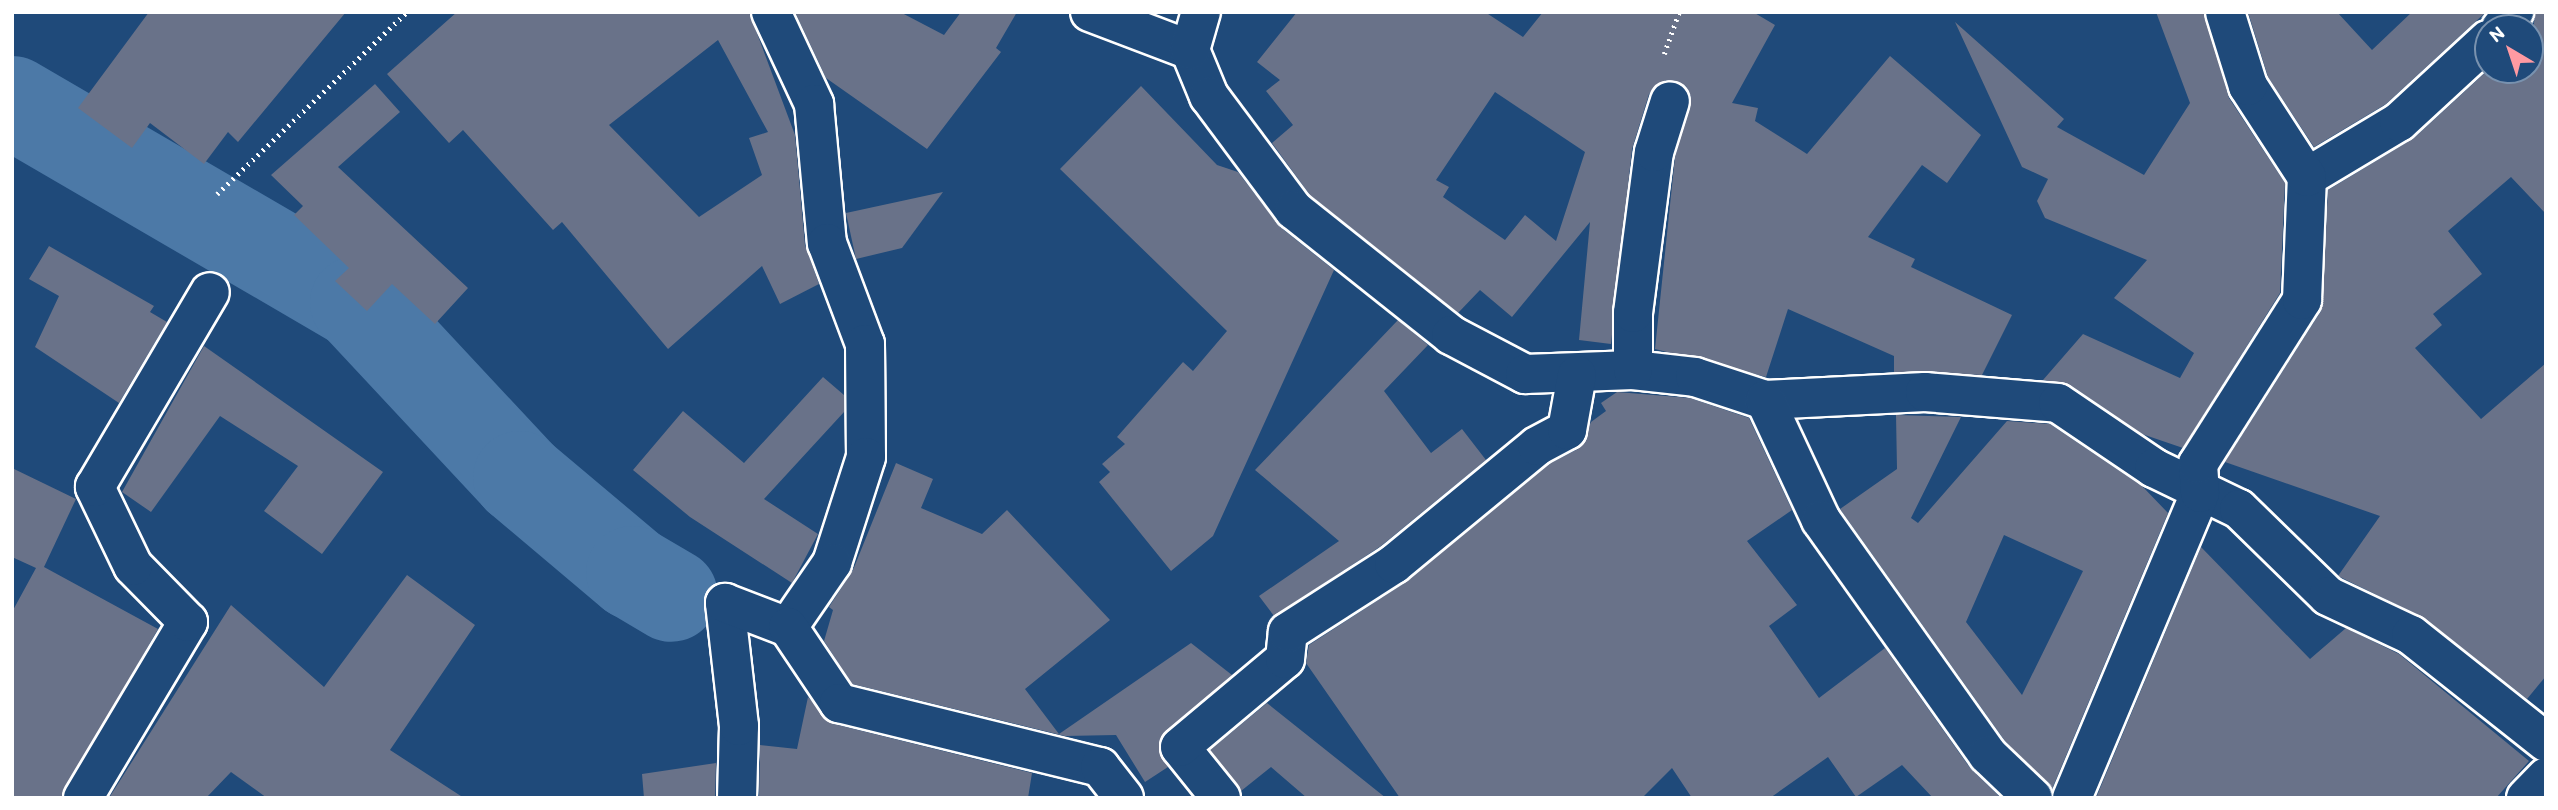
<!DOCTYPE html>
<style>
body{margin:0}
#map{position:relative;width:2558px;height:810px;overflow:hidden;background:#1f4a7a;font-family:Itim,sans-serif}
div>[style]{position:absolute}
.river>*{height:93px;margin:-46.5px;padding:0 46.5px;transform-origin:46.5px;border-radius:46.5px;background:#4c79a7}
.building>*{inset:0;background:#697289}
.path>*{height:4.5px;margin-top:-2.25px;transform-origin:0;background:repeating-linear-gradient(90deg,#fff 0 2px,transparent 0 7px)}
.roads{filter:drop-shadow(2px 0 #fff) drop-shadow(-2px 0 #fff) drop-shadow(0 2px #fff) drop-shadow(0 -2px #fff)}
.street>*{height:38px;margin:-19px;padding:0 19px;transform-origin:19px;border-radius:19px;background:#1f4a7a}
span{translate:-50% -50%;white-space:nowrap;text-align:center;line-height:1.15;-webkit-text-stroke:6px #1f4a7a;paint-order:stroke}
.frame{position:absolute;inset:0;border:14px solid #fff;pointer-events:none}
.north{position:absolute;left:2474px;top:14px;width:70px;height:70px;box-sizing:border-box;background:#1f4a7a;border:2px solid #7992af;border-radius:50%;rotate:321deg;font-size:19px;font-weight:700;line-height:28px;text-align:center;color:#fff}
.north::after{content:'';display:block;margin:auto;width:24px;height:32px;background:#ff9aa2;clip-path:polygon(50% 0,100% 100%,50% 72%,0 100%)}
</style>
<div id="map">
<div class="river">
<i style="left:12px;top:102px;width:398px;rotate:30.2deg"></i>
<i style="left:356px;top:302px;width:239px;rotate:47deg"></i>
<i style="left:519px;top:477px;width:148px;rotate:40.1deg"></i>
<i style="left:632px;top:572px;width:45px;rotate:30.5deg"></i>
</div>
<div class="building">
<i style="clip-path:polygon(149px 12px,346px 12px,238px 142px,228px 132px,204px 164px,150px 123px,132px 148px,78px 108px)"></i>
<i style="clip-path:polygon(evenodd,457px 12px,749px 12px,795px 135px,805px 245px,819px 284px,780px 304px,762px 266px,668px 349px,562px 222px,553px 230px,463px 130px,449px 143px,387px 74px,457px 12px,718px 40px,768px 132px,749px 138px,762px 175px,699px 217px,609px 125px,718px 40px)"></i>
<i style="clip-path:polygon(795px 12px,900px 12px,944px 35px,961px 12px,1017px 12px,996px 48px,1001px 52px,927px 149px,826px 78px)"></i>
<i style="clip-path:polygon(evenodd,1297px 12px,1485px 12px,1523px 37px,1543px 12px,1753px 12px,1775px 25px,1732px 103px,1758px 108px,1755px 121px,1807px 154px,1890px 56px,1981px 135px,1947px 183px,1922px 165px,1868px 237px,1915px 259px,1911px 267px,2012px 315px,1982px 375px,1894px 372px,1894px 356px,1788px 309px,1766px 377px,1655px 349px,1675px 157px,1691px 97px,1686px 86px,1666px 80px,1649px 94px,1632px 149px,1611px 344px,1579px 340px,1590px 222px,1512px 317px,1480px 290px,1458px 313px,1310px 195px,1272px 143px,1293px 125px,1266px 91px,1280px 80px,1257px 62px,1297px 12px,1495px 92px,1585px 152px,1556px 241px,1525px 215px,1505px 240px,1443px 197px,1449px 187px,1436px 180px,1495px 92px)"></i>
<i style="clip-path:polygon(2156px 12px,2204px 12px,2229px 98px,2285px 183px,2280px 293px,2183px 448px,2142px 434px,2070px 385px,2043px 380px,2083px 334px,2180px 378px,2194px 353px,2114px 298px,2147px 260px,2045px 218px,2037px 201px,2048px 179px,2022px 167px,1955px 22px,2064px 119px,2057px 127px,2144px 175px,2190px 103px)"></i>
<i style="clip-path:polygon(2248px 12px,2337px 12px,2372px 50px,2412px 12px,2486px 12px,2386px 104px,2314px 147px,2268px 77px)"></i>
<i style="clip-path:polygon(2535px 12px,2546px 12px,2546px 214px,2511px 177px,2448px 231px,2482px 274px,2433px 314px,2442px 325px,2415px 348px,2481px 419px,2546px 363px,2546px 676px,2527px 699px,2424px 618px,2338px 576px,2380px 516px,2225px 462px,2321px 311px,2328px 190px,2414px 138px,2488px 70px,2530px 70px)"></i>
<i style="clip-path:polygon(375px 84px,400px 112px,338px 167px,468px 288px,435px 324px,392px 284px,367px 311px,335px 281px,349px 268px,294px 215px,303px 206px,271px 175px)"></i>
<i style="clip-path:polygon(1141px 86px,1217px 165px,1238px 172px,1280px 227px,1334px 270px,1213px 536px,1171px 571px,1099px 482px,1110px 472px,1102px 464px,1125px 444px,1117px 437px,1183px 362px,1193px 371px,1227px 331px,1060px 169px)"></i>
<i style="clip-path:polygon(943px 192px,902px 248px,856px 259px,846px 213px)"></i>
<i style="clip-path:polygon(49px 246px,154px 306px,150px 312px,167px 322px,119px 403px,35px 347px,59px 296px,29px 279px)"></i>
<i style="clip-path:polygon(1398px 320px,1428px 345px,1384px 391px,1431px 453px,1462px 429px,1486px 460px,1381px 546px,1274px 616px,1259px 596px,1339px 541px,1255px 470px)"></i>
<i style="clip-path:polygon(204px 346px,383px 472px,322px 554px,264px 511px,298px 466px,220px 416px,151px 512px,122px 492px)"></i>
<i style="clip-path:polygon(823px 377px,844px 395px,844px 412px,764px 499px,818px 534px,792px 583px,690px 517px,633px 470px,683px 411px,744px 463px)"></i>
<i style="clip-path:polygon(1617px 392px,1690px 398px,1749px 418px,1792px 510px,1747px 541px,1797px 605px,1769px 626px,1819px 698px,1885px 648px,1970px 768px,2001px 798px,1933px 798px,1902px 765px,1856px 797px,1828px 757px,1770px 798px,1692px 798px,1672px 768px,1642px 798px,1400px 798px,1306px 663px,1309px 645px,1406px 582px,1549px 464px,1578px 449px,1591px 422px,1606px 411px,1601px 403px)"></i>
<i style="clip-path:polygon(evenodd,1896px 415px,1961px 417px,1911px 518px,1918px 523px,2007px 421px,2050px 424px,2142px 486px,2168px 513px,2052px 789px,2005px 741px,1840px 509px,1897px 469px,1896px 415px,2004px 535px,2083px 571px,2022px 695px,1966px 622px,2004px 535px)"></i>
<i style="clip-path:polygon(896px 463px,933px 479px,921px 508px,982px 534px,1007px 510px,1110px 620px,1025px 689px,1059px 734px,1191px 643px,1232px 675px,1160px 739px,1168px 767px,1145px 782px,1116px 735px,1065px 736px,852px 684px,824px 641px,833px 610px,829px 607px,853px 570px)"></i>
<i style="clip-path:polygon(12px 468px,76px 499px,44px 567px,158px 629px,61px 798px,12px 798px,12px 612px,36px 568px,12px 557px)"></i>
<i style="clip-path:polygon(2201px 547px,2310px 659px,2346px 628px,2399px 654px,2529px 761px,2496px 798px,2096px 798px)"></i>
<i style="clip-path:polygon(407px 575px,475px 625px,390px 750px,464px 798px,267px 798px,231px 772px,206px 798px,109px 798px,231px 605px,324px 687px)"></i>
<i style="clip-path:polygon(808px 697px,834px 724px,1032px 773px,1028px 798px,759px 798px,760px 745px,797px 749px)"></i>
<i style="clip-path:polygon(1267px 703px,1386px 798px,1307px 798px,1271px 767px,1241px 791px,1210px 750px)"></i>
<i style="clip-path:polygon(716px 763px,715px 798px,644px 798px,642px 774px)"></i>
</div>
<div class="path">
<i style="left:1664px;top:54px;width:45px;rotate:-70.3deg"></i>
<i style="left:217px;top:194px;width:263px;rotate:-43.8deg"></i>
</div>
<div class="roads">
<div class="street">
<i style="left:771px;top:12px;width:102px;rotate:64.9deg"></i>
<i style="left:814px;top:104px;width:140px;rotate:84.7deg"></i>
<i style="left:827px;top:243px;width:108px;rotate:69.4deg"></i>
<i style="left:865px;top:344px;width:113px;rotate:89.5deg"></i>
<i style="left:866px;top:457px;width:111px;rotate:107.8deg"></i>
<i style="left:832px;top:563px;width:78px;rotate:124.5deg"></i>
<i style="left:1090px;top:12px;width:107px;rotate:20.8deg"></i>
<i style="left:1190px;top:50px;width:50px;rotate:67.6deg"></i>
<i style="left:1209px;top:96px;width:142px;rotate:53.3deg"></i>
<i style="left:1294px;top:210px;width:201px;rotate:38.5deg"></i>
<i style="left:1451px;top:335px;width:84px;rotate:27.8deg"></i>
<i style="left:1525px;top:374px;width:108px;rotate:-2.1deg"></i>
<i style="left:1633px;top:370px;width:62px;rotate:6.4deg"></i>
<i style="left:1695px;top:377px;width:74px;rotate:18.2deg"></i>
<i style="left:1765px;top:400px;width:160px;rotate:-2.9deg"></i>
<i style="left:1925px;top:392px;width:133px;rotate:4.7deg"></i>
<i style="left:2058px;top:403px;width:116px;rotate:34.1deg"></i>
<i style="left:2154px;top:468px;width:94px;rotate:25.8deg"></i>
<i style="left:2239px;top:509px;width:124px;rotate:44.3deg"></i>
<i style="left:2328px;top:596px;width:92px;rotate:25.2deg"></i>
<i style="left:2411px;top:635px;width:172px;rotate:38.4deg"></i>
<i style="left:2501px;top:28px;width:21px;rotate:-51deg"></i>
<i style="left:1190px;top:50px;width:40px;rotate:-74deg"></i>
<i style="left:2307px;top:177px;width:107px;rotate:-30.9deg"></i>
<i style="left:2399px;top:122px;width:121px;rotate:-42.7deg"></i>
<i style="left:1633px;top:370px;width:57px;rotate:-90deg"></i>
<i style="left:1633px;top:313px;width:162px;rotate:-82.6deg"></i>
<i style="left:1654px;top:152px;width:53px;rotate:-72.6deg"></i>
<i style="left:1765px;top:400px;width:132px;rotate:65deg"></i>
<i style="left:1821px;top:520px;width:288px;rotate:54.6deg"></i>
<i style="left:1988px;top:755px;width:62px;rotate:43.7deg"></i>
<i style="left:83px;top:798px;width:205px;rotate:-59.2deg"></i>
<i style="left:188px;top:622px;width:78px;rotate:-134.5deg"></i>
<i style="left:133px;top:566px;width:88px;rotate:-115.7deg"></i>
<i style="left:95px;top:487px;width:226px;rotate:-59.5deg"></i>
<i style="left:737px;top:798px;width:72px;rotate:-88.4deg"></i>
<i style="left:739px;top:726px;width:124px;rotate:-96.5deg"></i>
<i style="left:725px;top:603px;width:67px;rotate:20.9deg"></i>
<i style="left:788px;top:627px;width:92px;rotate:56.1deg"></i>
<i style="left:839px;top:703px;width:269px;rotate:13.8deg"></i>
<i style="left:1100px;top:767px;width:39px;rotate:52deg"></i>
<i style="left:1221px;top:798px;width:65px;rotate:-128.8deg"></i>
<i style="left:1180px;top:747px;width:137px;rotate:-40deg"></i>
<i style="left:1285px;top:659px;width:27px;rotate:-84deg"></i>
<i style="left:1288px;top:632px;width:126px;rotate:-32.7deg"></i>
<i style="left:1394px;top:564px;width:185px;rotate:-39.5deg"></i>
<i style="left:1537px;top:446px;width:34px;rotate:-28deg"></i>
<i style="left:1567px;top:430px;width:56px;rotate:-79.7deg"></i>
<i style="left:2072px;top:798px;width:331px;rotate:-67.2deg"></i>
<i style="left:2200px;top:493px;width:29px;rotate:-94deg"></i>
<i style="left:2198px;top:464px;width:194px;rotate:-57.6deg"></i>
<i style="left:2302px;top:300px;width:123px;rotate:-87.7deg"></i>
<i style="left:2307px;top:177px;width:108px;rotate:-123deg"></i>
<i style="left:2248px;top:86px;width:77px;rotate:-107.3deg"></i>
<i style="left:2526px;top:798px;width:29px;rotate:-46deg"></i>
</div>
</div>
<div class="frame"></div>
<div class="north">N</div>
</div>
